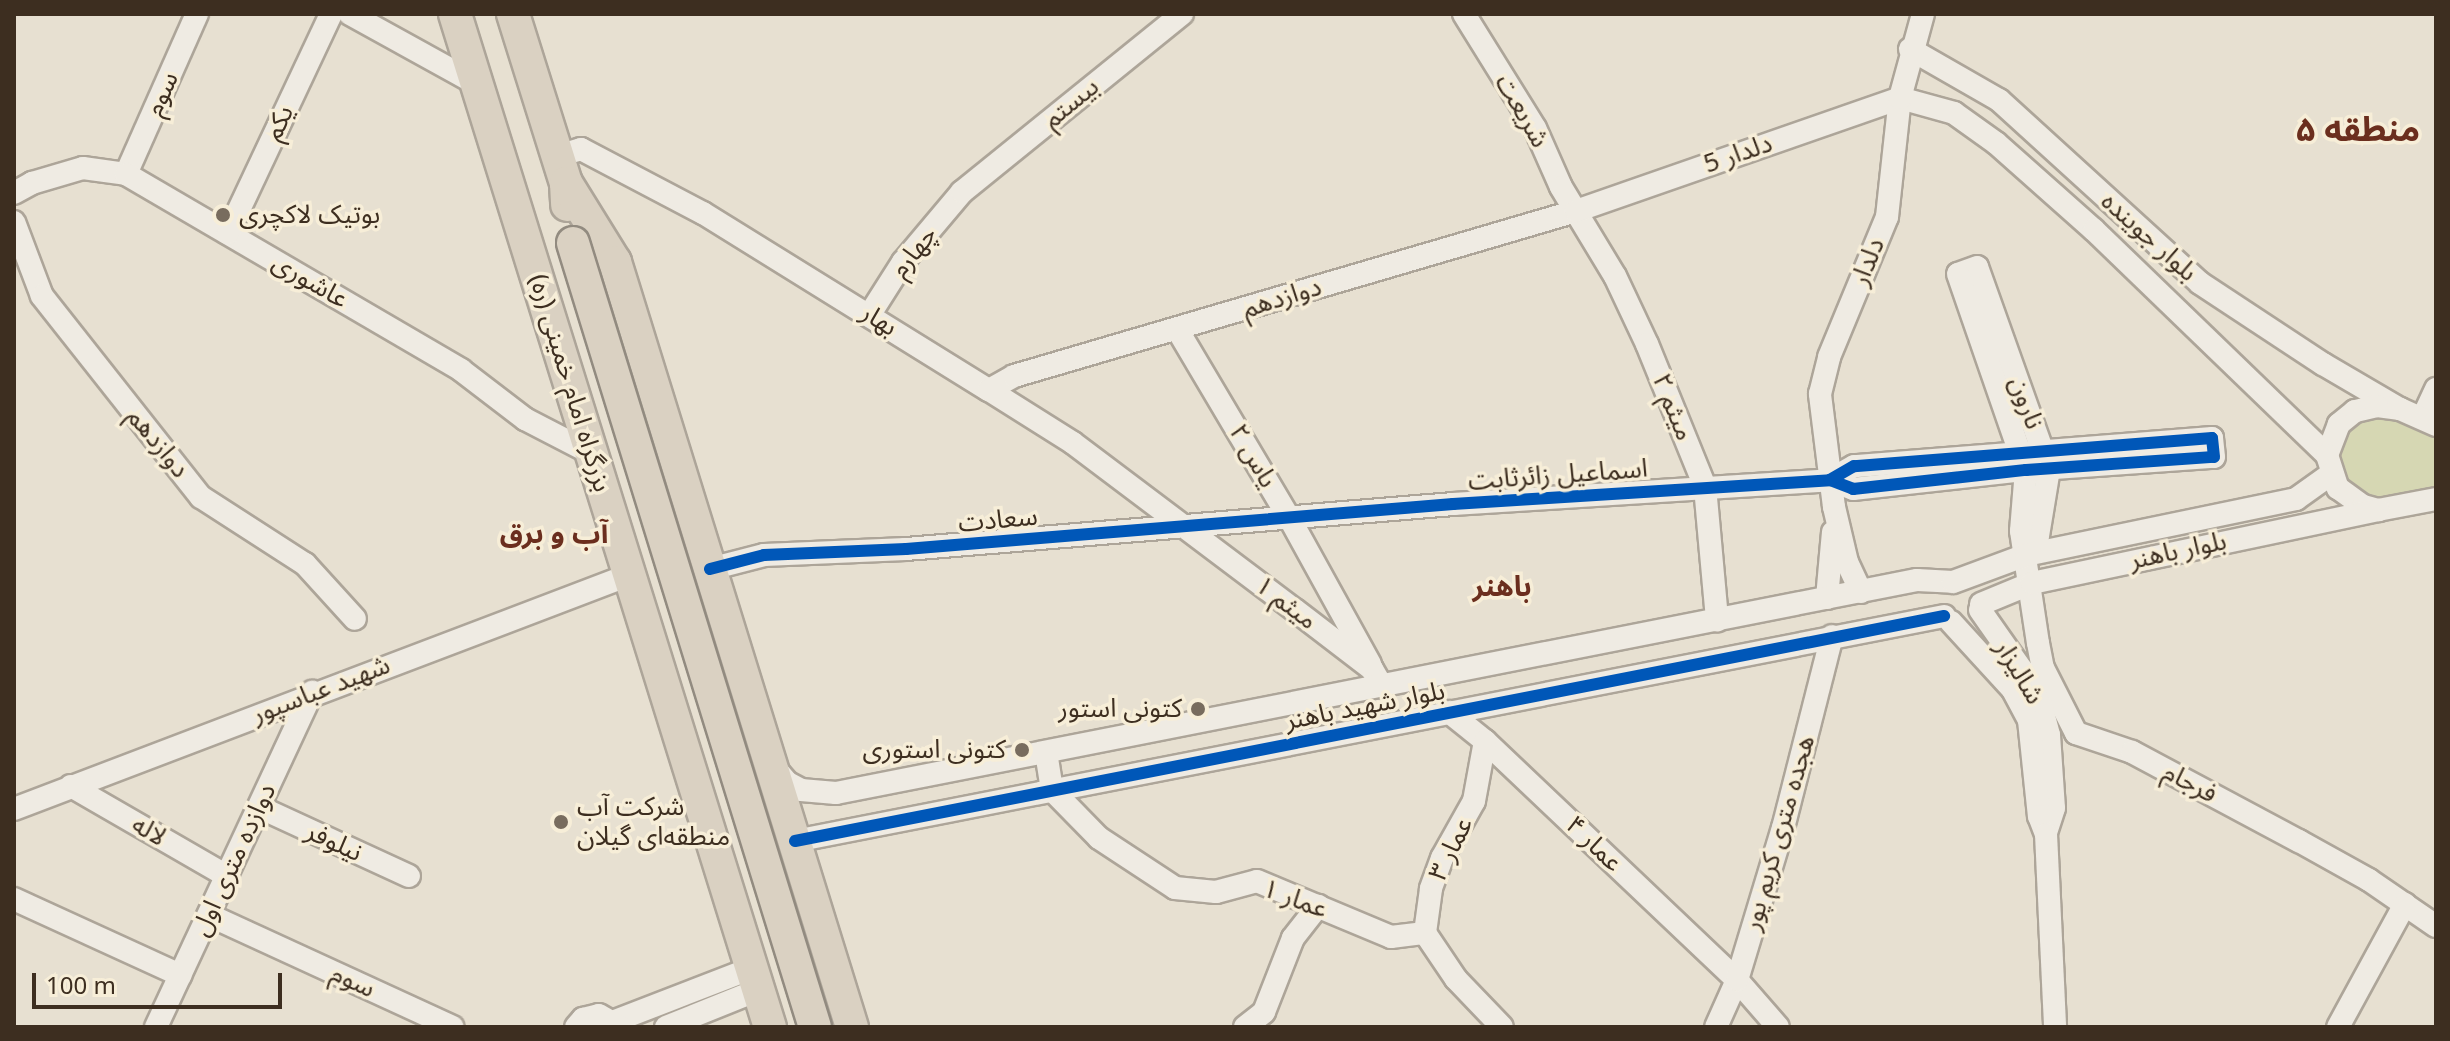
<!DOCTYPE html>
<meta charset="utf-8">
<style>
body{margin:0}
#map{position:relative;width:2450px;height:1041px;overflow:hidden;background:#e7e0d1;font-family:Georgia,"Noto Sans Arabic",serif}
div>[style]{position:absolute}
.green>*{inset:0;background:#d6d7b3}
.roads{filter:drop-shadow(2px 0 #ada599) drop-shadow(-2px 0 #ada599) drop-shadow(0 2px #ada599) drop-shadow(0 -2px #ada599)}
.minor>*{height:22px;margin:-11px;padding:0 11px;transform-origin:11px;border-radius:11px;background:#efebe3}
.highway>*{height:32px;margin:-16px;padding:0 16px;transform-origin:16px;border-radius:16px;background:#dad1c2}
.bridges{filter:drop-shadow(2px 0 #928b80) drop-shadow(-2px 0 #928b80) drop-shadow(0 2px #928b80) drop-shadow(0 -2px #928b80)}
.highway-bridge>*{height:32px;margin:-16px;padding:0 16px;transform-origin:16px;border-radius:16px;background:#dad1c2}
.cycleway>*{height:12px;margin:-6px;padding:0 6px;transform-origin:6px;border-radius:6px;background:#0057b8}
.dots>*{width:22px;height:22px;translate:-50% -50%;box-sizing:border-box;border:4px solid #f7eed8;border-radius:50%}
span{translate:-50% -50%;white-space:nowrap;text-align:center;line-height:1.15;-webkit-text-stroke:7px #f7eed8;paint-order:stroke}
.street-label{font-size:26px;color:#3d2e20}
.poi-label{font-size:26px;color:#3d2e20}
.left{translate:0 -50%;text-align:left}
.right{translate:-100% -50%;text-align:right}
.neighbourhood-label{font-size:28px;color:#6b2e1e;font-weight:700}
.district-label{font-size:34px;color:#6b2e1e;font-weight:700}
.frame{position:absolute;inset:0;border:16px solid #3d2e20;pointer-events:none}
.scale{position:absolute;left:32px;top:973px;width:250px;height:36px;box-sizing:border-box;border:4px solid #3d2e20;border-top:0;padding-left:10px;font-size:24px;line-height:28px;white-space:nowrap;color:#3d2e20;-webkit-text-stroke:6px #f7eed8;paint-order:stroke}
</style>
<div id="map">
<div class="green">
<i style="clip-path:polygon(2373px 415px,2392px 416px,2436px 435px,2436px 490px,2373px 500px,2344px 478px,2337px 454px,2348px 428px)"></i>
</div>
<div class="roads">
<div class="minor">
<i style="left:350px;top:14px;width:145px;rotate:28.9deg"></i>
<i style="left:1464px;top:14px;width:134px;rotate:58.1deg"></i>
<i style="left:1535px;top:128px;width:64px;rotate:66.2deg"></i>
<i style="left:1561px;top:187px;width:104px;rotate:58.8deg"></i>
<i style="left:1615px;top:276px;width:75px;rotate:64.8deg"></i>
<i style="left:1647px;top:344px;width:154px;rotate:67.9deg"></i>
<i style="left:1705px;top:487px;width:134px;rotate:84.8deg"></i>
<i style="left:1910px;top:49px;width:103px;rotate:29.8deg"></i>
<i style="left:1999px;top:100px;width:272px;rotate:42.3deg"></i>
<i style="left:2200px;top:283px;width:147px;rotate:33.4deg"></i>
<i style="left:2323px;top:364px;width:89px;rotate:30.3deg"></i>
<i style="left:1900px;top:98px;width:56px;rotate:15.5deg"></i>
<i style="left:1954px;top:113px;width:52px;rotate:35.5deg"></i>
<i style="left:1996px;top:143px;width:131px;rotate:41.6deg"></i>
<i style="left:2094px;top:230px;width:324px;rotate:44deg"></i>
<i style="left:557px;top:156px;width:25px;rotate:-16deg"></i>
<i style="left:581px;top:149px;width:138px;rotate:27.7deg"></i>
<i style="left:703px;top:213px;width:336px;rotate:31.8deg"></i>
<i style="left:989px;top:390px;width:99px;rotate:32.2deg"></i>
<i style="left:1073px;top:443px;width:278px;rotate:37deg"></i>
<i style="left:1295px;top:610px;width:97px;rotate:37.5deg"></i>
<i style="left:1372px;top:669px;width:20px;rotate:60deg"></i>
<i style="left:126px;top:174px;width:175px;rotate:-66.1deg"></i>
<i style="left:14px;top:193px;width:21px;rotate:-29deg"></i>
<i style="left:32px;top:183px;width:53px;rotate:-16.4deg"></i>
<i style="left:83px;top:168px;width:43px;rotate:7.9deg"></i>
<i style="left:126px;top:174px;width:388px;rotate:30.3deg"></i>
<i style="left:461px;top:370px;width:81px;rotate:37.4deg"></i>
<i style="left:525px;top:419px;width:74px;rotate:27.3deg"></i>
<i style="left:14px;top:222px;width:79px;rotate:69.3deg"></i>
<i style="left:42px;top:296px;width:256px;rotate:51.7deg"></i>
<i style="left:201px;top:497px;width:124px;rotate:32.8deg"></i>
<i style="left:305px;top:564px;width:74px;rotate:47.7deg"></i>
<i style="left:228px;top:233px;width:242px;rotate:-64.8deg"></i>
<i style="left:870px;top:314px;width:62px;rotate:-57.6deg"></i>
<i style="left:903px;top:262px;width:92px;rotate:-49.9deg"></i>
<i style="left:962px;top:192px;width:283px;rotate:-39deg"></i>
<i style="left:1177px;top:329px;width:221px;rotate:59.3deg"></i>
<i style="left:1290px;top:519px;width:166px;rotate:61.1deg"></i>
<i style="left:989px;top:390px;width:29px;rotate:-29deg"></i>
<i style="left:1014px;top:376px;width:586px;rotate:-16.36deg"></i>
<i style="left:1576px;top:211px;width:343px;rotate:-19.2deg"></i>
<i style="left:2423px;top:417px;width:31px;rotate:-65deg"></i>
<i style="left:2436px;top:425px;width:39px;rotate:-156deg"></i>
<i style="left:2400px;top:409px;width:23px;rotate:-173deg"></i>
<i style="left:2377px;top:406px;width:23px;rotate:167deg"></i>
<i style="left:2355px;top:411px;width:21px;rotate:141deg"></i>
<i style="left:2339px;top:424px;width:33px;rotate:111deg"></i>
<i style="left:2327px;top:455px;width:35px;rotate:72deg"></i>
<i style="left:2338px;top:488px;width:31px;rotate:36deg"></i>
<i style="left:2363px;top:506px;width:16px;rotate:15deg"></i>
<i style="left:2378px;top:510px;width:59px;rotate:-10.7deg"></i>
<i style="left:2026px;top:555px;width:22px;rotate:-58deg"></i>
<i style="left:2038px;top:536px;width:68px;rotate:-80.7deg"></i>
<i style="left:2049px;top:469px;width:214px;rotate:-109.6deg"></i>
<i style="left:1977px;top:267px;width:20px;rotate:160deg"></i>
<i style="left:1958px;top:274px;width:207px;rotate:70.9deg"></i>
<i style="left:2026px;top:470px;width:61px;rotate:94.7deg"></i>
<i style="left:2021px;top:531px;width:113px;rotate:81.4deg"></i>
<i style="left:2038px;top:643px;width:25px;rotate:79deg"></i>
<i style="left:2043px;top:668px;width:73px;rotate:63.1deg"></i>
<i style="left:2076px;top:733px;width:59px;rotate:18.7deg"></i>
<i style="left:2132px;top:752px;width:189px;rotate:28.1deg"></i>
<i style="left:2299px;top:841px;width:80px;rotate:29.1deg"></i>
<i style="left:2369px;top:880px;width:81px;rotate:34.5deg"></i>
<i style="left:710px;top:569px;width:56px;rotate:-14.5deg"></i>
<i style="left:764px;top:555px;width:142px;rotate:-2.4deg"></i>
<i style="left:906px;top:549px;width:549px;rotate:-4.7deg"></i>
<i style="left:1453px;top:504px;width:378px;rotate:-3.6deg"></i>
<i style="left:1830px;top:480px;width:25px;rotate:21deg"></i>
<i style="left:1853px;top:489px;width:174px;rotate:-6.3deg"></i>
<i style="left:2026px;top:470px;width:188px;rotate:-4deg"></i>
<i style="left:2214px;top:457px;width:19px;rotate:-96deg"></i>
<i style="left:2212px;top:438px;width:359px;rotate:175.5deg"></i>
<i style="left:1854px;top:466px;width:28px;rotate:150deg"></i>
<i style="left:1861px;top:592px;width:33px;rotate:-115deg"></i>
<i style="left:1847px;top:562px;width:57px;rotate:-103.3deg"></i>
<i style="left:1834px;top:507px;width:114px;rotate:-97.1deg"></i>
<i style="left:1820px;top:394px;width:38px;rotate:-76deg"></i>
<i style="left:1829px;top:357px;width:152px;rotate:-67.5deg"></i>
<i style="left:1887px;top:217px;width:120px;rotate:-83.8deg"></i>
<i style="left:1900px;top:98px;width:87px;rotate:-74.7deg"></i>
<i style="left:1827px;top:598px;width:66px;rotate:-84.8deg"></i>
<i style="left:1981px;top:604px;width:55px;rotate:-22.4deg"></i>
<i style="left:2032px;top:583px;width:354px;rotate:-11.9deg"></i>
<i style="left:1980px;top:610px;width:73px;rotate:55deg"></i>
<i style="left:2022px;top:670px;width:40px;rotate:62deg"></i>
<i style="left:2041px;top:705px;width:31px;rotate:75deg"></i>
<i style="left:2049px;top:735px;width:73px;rotate:86.1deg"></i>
<i style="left:2054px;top:808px;width:26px;rotate:108deg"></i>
<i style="left:1951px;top:622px;width:92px;rotate:47.6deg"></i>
<i style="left:2013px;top:690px;width:34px;rotate:62deg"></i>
<i style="left:2029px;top:720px;width:97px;rotate:84.1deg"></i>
<i style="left:2039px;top:816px;width:19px;rotate:69deg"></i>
<i style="left:2046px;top:834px;width:193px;rotate:87.3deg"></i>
<i style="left:1449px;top:712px;width:46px;rotate:38.9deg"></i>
<i style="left:1485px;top:741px;width:347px;rotate:43.5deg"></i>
<i style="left:1737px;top:980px;width:62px;rotate:48.9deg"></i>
<i style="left:1485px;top:741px;width:61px;rotate:100.4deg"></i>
<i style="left:1474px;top:801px;width:65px;rotate:119.3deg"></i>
<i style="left:1442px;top:858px;width:33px;rotate:110deg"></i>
<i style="left:1431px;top:889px;width:44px;rotate:97.8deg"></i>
<i style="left:1425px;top:933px;width:55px;rotate:56deg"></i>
<i style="left:1456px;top:979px;width:66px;rotate:46.2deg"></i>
<i style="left:1046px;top:752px;width:38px;rotate:81deg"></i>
<i style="left:1052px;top:790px;width:67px;rotate:45.6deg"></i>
<i style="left:1099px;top:838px;width:91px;rotate:33.3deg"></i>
<i style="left:1175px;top:888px;width:41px;rotate:5.6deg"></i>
<i style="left:1216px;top:892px;width:42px;rotate:-15deg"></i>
<i style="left:1257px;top:881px;width:145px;rotate:22.7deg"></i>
<i style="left:1391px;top:937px;width:34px;rotate:-7deg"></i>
<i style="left:773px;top:766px;width:23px;rotate:49deg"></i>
<i style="left:788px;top:783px;width:15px;rotate:28deg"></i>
<i style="left:801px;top:790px;width:35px;rotate:5deg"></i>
<i style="left:836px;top:793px;width:1102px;rotate:-11.15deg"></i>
<i style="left:1917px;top:580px;width:36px;rotate:3deg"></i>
<i style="left:1953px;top:582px;width:78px;rotate:-20.3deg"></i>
<i style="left:2026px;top:555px;width:276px;rotate:-11.7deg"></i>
<i style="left:2296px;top:499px;width:43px;rotate:-35.5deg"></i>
<i style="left:71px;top:786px;width:180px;rotate:30deg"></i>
<i style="left:259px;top:807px;width:165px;rotate:24.7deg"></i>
<i style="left:14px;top:809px;width:658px;rotate:-20.83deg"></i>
<i style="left:795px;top:841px;width:1171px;rotate:-11.08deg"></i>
<i style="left:14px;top:899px;width:183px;rotate:24.6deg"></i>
<i style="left:209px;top:915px;width:268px;rotate:24.7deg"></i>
<i style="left:615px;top:1021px;width:147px;rotate:-21.1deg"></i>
<i style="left:156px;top:1027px;width:370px;rotate:-65deg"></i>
<i style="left:576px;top:1027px;width:11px;rotate:-49deg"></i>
<i style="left:583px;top:1019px;width:16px;rotate:-14deg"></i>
<i style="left:599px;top:1015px;width:24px;rotate:30deg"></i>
<i style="left:666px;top:1027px;width:99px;rotate:-21.9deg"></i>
<i style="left:1245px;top:1027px;width:24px;rotate:-38deg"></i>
<i style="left:1264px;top:1012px;width:79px;rotate:-68.6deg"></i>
<i style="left:1293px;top:938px;width:41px;rotate:-52deg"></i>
<i style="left:1716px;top:1027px;width:51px;rotate:-65.9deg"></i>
<i style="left:1737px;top:980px;width:159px;rotate:-73.2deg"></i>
<i style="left:1783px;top:828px;width:198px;rotate:-75.7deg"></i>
<i style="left:2338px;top:1027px;width:140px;rotate:-61.4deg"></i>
</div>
<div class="highway">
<i style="left:455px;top:14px;width:1061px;rotate:72.73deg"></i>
<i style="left:513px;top:14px;width:177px;rotate:72.6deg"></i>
<i style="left:566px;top:183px;width:22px;rotate:87deg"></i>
<i style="left:566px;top:183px;width:93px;rotate:58.2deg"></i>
<i style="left:615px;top:262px;width:801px;rotate:72.79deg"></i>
</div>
</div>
<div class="bridges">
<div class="highway-bridge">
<i style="left:573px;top:243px;width:820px;rotate:72.85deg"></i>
</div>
</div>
<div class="cycleway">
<i style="left:710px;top:569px;width:56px;rotate:-14.5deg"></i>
<i style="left:764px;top:555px;width:142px;rotate:-2.4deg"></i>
<i style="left:906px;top:549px;width:549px;rotate:-4.7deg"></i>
<i style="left:1453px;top:504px;width:378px;rotate:-3.6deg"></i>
<i style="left:1830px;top:480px;width:25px;rotate:21deg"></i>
<i style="left:1853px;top:489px;width:174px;rotate:-6.3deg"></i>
<i style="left:2026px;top:470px;width:188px;rotate:-4deg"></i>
<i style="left:2214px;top:457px;width:19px;rotate:-96deg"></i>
<i style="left:2212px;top:438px;width:359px;rotate:175.5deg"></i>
<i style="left:1854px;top:466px;width:28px;rotate:150deg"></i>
<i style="left:795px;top:841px;width:1171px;rotate:-11.08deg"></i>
</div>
<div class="dots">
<i style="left:223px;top:215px;background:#786c5e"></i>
<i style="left:1198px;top:709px;background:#786c5e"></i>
<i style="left:1022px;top:750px;background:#786c5e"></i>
<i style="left:561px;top:822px;background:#786c5e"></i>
</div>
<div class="street-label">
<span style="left:162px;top:94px;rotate:-66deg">سوم</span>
<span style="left:1071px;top:103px;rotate:-39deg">بیستم</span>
<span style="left:1522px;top:111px;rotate:60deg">شریعت</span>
<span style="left:279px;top:123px;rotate:-65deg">یکم</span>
<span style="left:1738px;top:154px;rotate:-19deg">دلدار 5</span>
<span style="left:2149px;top:237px;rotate:42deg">بلوار جوینده</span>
<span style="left:914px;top:252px;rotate:-52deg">چهارم</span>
<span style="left:1868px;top:262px;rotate:-68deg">دلدار</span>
<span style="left:310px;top:281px;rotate:30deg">عاشوری</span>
<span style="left:1282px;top:298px;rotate:-17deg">دوازدهم</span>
<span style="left:879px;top:320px;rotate:32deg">بهار</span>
<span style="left:570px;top:383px;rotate:73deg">بزرگراه امام خمینی (ره)</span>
<span style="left:2026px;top:403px;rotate:70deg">نارون</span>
<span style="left:1673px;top:407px;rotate:68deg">میثم ۲</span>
<span style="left:158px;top:443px;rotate:51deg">دوازدهم</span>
<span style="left:1253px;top:456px;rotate:60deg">یاس ۲</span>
<span style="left:1558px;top:475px;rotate:-4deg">اسماعیل زائرثابت</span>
<span style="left:998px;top:520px;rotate:-5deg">سعادت</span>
<span style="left:2178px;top:551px;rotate:-12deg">بلوار باهنر</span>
<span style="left:1286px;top:603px;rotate:37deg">میثم ۱</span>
<span style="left:2019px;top:672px;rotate:59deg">شالیزار</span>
<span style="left:321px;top:690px;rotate:-21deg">شهید عباسپور</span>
<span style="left:1365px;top:706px;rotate:-11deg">بلوار شهید باهنر</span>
<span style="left:2190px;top:783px;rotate:28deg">فرجام</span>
<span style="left:149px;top:831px;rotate:30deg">لاله</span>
<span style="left:1779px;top:833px;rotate:-74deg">هجده متری کریم پور</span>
<span style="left:334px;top:842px;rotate:25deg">نیلوفر</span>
<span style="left:1594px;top:844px;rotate:44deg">عمار ۴</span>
<span style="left:1451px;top:849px;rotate:-64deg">عمار ۳</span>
<span style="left:234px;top:860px;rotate:-65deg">دوازده متری اول</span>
<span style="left:1295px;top:899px;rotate:20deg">عمار ۱</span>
<span style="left:353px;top:981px;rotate:25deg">سوم</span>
</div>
<div class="poi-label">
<span class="left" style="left:239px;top:215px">بوتیک لاکچری</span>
<span class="right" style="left:1182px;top:709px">کتونی استور</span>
<span class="right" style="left:1006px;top:750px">کتونی استوری</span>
<span class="left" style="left:577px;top:822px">شرکت آب<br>منطقه‌ای گیلان</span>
</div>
<div class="neighbourhood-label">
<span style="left:554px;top:535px">آب و برق</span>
<span style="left:1502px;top:588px">باهنر</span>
</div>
<div class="district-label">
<span style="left:2358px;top:131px">منطقه ۵</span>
</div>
<div class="frame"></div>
<div class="scale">100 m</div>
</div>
